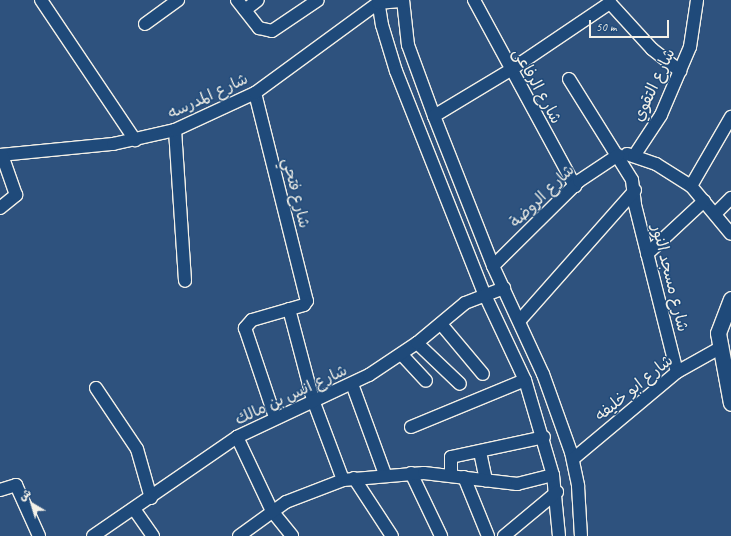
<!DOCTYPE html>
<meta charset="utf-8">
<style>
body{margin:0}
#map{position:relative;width:731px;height:536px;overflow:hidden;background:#2e527e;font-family:Caveat,"Playpen Sans Arabic",sans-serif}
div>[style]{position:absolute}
.roads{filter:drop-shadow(1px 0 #f4f1e8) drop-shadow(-1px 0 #f4f1e8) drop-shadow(0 1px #f4f1e8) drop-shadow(0 -1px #f4f1e8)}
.minor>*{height:12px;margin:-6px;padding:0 6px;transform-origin:6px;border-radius:6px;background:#1f4a7a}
.tertiary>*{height:15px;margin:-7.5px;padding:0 7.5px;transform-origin:7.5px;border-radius:7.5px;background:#1f4a7a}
span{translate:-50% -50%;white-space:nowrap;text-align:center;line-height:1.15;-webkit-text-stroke:3px #1f4a7a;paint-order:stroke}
.street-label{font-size:16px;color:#f4f1e8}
.north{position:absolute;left:12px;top:484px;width:40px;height:40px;-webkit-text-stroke:3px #1f4a7a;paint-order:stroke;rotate:322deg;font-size:11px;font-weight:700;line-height:16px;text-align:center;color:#f4f1e8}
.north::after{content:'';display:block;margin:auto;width:14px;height:18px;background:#f4f1e8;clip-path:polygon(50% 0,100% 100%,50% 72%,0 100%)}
.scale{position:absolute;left:589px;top:20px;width:80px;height:18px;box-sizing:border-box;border:2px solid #f4f1e8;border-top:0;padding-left:5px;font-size:12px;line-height:14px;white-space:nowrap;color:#f4f1e8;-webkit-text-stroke:3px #1f4a7a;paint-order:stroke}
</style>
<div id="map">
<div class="roads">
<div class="minor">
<i style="left:41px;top:0;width:169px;rotate:56.1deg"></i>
<i style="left:237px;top:0;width:36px;rotate:52deg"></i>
<i style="left:259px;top:28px;width:13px;rotate:13deg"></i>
<i style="left:272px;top:31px;width:55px;rotate:-34deg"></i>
<i style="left:378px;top:0;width:25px;rotate:81deg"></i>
<i style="left:382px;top:25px;width:48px;rotate:73.1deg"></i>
<i style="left:396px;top:71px;width:239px;rotate:68.4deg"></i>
<i style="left:484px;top:293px;width:96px;rotate:64.8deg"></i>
<i style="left:525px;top:380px;width:99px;rotate:73.6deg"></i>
<i style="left:553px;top:475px;width:61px;rotate:84.4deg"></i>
<i style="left:403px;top:0;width:45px;rotate:83.7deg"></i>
<i style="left:408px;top:45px;width:76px;rotate:69.9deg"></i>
<i style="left:434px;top:116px;width:161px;rotate:68.5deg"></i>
<i style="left:493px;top:266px;width:119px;rotate:65.2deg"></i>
<i style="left:543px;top:374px;width:83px;rotate:70.3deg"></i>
<i style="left:571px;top:452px;width:35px;rotate:78deg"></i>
<i style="left:578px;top:486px;width:50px;rotate:86.6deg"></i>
<i style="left:474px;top:0;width:212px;rotate:61.5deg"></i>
<i style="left:245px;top:10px;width:16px;rotate:-38deg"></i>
<i style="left:145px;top:24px;width:41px;rotate:-36deg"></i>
<i style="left:569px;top:79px;width:119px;rotate:58deg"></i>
<i style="left:632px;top:180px;width:25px;rotate:83deg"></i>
<i style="left:635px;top:205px;width:172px;rotate:75.9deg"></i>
<i style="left:255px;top:93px;width:214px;rotate:76deg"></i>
<i style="left:307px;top:301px;width:5px;rotate:127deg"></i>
<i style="left:304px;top:305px;width:54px;rotate:163.9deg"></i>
<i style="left:252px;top:320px;width:11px;rotate:131deg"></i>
<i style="left:245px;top:328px;width:94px;rotate:71.4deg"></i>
<i style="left:434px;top:116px;width:87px;rotate:-31deg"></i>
<i style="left:509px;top:71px;width:122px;rotate:-34deg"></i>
<i style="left:610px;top:3px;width:62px;rotate:47.6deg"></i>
<i style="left:652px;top:49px;width:36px;rotate:38deg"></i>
<i style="left:175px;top:130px;width:151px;rotate:86.2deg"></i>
<i style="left:627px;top:154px;width:31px;rotate:19deg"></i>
<i style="left:656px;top:164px;width:41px;rotate:32.2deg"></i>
<i style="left:691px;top:186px;width:62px;rotate:50.2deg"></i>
<i style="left:0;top:155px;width:114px;rotate:-5.6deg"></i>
<i style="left:113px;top:144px;width:64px;rotate:-12.7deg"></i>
<i style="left:175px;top:130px;width:88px;rotate:-24.8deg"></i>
<i style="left:255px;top:93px;width:152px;rotate:-36.2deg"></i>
<i style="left:378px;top:3px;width:25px;rotate:-5deg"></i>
<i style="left:634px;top:156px;width:49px;rotate:-56.6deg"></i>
<i style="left:661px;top:115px;width:74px;rotate:-66.9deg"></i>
<i style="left:690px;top:47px;width:48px;rotate:-81.5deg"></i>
<i style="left:691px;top:186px;width:80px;rotate:-59.9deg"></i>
<i style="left:0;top:208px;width:21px;rotate:-39deg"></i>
<i style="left:16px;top:195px;width:42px;rotate:-109.3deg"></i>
<i style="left:715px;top:214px;width:23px;rotate:-45deg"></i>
<i style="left:647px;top:254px;width:78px;rotate:-42.9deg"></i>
<i style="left:493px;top:266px;width:121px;rotate:-44.7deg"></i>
<i style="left:579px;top:181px;width:47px;rotate:-33.7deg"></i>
<i style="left:289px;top:309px;width:94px;rotate:75.2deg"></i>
<i style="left:313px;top:400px;width:85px;rotate:69.4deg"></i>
<i style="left:521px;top:319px;width:172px;rotate:-48.5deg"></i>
<i style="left:441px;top:324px;width:65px;rotate:50deg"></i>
<i style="left:417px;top:343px;width:59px;rotate:43.6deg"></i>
<i style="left:402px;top:355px;width:35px;rotate:47deg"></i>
<i style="left:352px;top:384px;width:96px;rotate:69.9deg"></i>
<i style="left:96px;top:388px;width:73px;rotate:56.1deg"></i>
<i style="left:137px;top:449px;width:51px;rotate:74.1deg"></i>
<i style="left:411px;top:427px;width:123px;rotate:-22.4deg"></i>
<i style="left:237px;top:437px;width:82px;rotate:64.7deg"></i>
<i style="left:272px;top:511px;width:32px;rotate:51deg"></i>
<i style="left:480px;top:452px;width:29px;rotate:78deg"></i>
<i style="left:573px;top:459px;width:136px;rotate:-39.9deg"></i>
<i style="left:677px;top:372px;width:49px;rotate:-29.2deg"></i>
<i style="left:411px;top:473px;width:70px;rotate:64.5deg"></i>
<i style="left:451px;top:475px;width:18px;rotate:-90deg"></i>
<i style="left:451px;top:457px;width:95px;rotate:-12.1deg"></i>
<i style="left:464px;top:477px;width:64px;rotate:67.9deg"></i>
<i style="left:354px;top:478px;width:69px;rotate:56.8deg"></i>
<i style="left:0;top:490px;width:17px;rotate:-17deg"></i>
<i style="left:16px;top:485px;width:56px;rotate:65.7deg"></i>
<i style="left:134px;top:509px;width:33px;rotate:55deg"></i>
<i style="left:93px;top:536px;width:175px;rotate:-34.5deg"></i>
<i style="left:237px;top:437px;width:146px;rotate:-25.2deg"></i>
<i style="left:369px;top:375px;width:58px;rotate:-33.7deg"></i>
<i style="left:417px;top:343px;width:62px;rotate:-39.8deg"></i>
<i style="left:465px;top:303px;width:42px;rotate:-21deg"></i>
<i style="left:239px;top:536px;width:58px;rotate:-35.9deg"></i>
<i style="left:286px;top:502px;width:61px;rotate:-21.1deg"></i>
<i style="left:343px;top:480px;width:81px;rotate:-4.9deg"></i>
<i style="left:424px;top:473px;width:94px;rotate:6.7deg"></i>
<i style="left:517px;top:484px;width:37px;rotate:-14deg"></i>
<i style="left:504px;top:536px;width:69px;rotate:-39.7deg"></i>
</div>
<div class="tertiary">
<i style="left:731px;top:299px;width:36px;rotate:111deg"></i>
<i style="left:718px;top:333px;width:71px;rotate:79.5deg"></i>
</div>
</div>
<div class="street-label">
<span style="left:654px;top:85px;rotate:-65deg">شارع التقوي</span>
<span style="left:537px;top:86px;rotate:61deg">شارع الرفاعى</span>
<span style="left:208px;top:96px;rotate:-25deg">شارع المدرسه</span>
<span style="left:296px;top:193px;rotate:76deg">شارع فتحي</span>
<span style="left:542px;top:196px;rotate:-44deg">شارع الروضة</span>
<span style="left:670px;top:278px;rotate:76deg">شارع مسجد النور</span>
<span style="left:634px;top:388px;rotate:-39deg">شارع ابو خليفه</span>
<span style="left:291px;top:395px;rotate:-25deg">شارع انس بن مالك</span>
</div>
<div class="north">ش</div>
<div class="scale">50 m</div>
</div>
